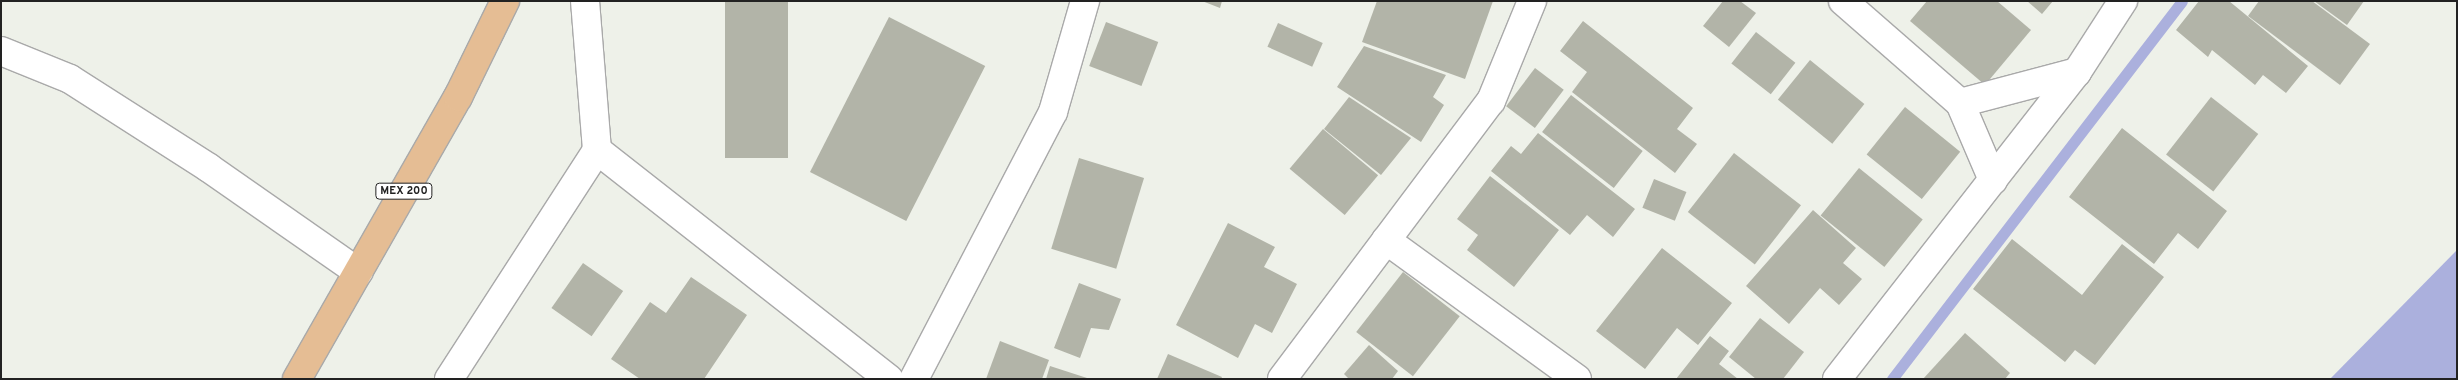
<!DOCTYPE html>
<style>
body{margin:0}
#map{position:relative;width:2458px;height:380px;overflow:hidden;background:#eef1e9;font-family:Overpass,sans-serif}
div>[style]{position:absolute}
.water>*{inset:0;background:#abb0dd}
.stream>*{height:11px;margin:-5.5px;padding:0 5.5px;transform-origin:5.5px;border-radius:5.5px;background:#abb0dd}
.building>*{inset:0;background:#b2b4a8;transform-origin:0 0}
.roads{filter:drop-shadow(1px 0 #a9a9a9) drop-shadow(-1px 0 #a9a9a9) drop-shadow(0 1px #a9a9a9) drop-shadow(0 -1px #a9a9a9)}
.street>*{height:28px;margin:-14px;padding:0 14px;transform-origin:14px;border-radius:14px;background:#fff}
.highway>*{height:28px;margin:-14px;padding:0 14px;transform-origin:14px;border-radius:14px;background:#e5bd94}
span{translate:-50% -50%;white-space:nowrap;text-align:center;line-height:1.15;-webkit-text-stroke:4px #fff;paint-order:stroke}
.shield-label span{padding:1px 4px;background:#fff;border:1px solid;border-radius:4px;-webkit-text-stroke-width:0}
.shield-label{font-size:11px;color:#222;font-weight:700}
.frame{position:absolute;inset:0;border:2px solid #222;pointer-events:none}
</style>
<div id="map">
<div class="water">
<i style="clip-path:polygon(2457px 250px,2457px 379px,2330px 379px)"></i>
</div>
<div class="stream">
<i style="left:1892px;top:379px;width:476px;rotate:-52.5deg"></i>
</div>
<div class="building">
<i style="left:725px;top:1px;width:63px;height:157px"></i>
<i style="clip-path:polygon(1202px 1px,1222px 1px,1220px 8px)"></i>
<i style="clip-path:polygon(1377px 1px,1493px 1px,1465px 79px,1362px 42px)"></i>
<i style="clip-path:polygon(1723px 1px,1740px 1px,1756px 13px,1729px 47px,1703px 26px)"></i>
<i style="clip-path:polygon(1927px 1px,1997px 1px,2031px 30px,1985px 85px,1910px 21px)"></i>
<i style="clip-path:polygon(2027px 1px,2053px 1px,2042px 14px)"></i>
<i style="clip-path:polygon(2199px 1px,2229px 1px,2308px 66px,2286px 93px,2263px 75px,2255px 85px,2212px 50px,2208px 57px,2176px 30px)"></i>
<i style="clip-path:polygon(2259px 1px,2312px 1px,2370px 44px,2340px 85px,2248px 16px)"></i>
<i style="clip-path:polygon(2314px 1px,2364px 1px,2347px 25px)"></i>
<i style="left:889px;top:17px;width:108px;height:174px;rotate:27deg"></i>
<i style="clip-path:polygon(1583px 21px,1693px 108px,1677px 129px,1697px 144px,1675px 173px,1572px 92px,1587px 72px,1560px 51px)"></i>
<i style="left:1106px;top:22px;width:56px;height:47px;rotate:21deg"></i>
<i style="left:1278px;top:23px;width:49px;height:26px;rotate:24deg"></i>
<i style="left:1756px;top:32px;width:50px;height:40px;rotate:38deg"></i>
<i style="clip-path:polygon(1364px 46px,1446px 75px,1433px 97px,1444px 105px,1421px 142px,1337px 87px)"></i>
<i style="left:1810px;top:60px;width:70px;height:51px;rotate:39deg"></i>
<i style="left:1535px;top:68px;width:36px;height:48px;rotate:37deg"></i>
<i style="left:1571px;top:95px;width:91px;height:47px;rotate:38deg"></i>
<i style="clip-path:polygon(1349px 97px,1411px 138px,1381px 175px,1324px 129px)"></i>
<i style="left:2211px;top:97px;width:60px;height:73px;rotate:38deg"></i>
<i style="left:1905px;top:107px;width:71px;height:61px;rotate:39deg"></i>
<i style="clip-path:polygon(2122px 128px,2227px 211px,2198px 249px,2178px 233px,2154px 264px,2069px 197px)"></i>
<i style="left:1323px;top:129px;width:72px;height:52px;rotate:40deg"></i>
<i style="clip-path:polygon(1538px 133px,1635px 209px,1613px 237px,1587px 215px,1570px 235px,1491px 171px,1511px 146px,1521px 154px)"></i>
<i style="left:1734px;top:153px;width:85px;height:75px;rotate:38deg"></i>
<i style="left:1079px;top:158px;width:68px;height:95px;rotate:17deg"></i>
<i style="left:1859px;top:168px;width:82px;height:61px;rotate:39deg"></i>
<i style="clip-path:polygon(1490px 176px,1559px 230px,1514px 287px,1467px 250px,1478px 235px,1457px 219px)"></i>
<i style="left:1654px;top:179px;width:35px;height:31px;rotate:22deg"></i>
<i style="clip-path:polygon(1813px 210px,1856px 248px,1843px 263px,1862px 279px,1839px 305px,1820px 288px,1789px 324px,1746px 286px)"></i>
<i style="clip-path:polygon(1228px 223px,1275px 247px,1264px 267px,1297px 284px,1272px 333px,1255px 324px,1238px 358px,1176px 325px)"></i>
<i style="clip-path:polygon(2012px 239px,2082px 295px,2122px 244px,2164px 277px,2095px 365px,2075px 350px,2065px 362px,1973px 289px)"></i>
<i style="clip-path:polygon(1662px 248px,1732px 303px,1698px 345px,1677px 328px,1645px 369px,1596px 331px)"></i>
<i style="left:583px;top:263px;width:49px;height:55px;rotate:35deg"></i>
<i style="left:1403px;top:272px;width:72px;height:76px;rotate:38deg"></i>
<i style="clip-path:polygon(691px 277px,747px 315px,704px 379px,640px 379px,611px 359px,650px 302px,666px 313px)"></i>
<i style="clip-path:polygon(1079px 283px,1121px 299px,1109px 330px,1091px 328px,1080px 358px,1054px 348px)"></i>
<i style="clip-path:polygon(1760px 318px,1804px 352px,1783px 379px,1756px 379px,1729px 357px)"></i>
<i style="clip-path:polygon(1965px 333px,2010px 373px,2005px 379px,1923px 379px)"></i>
<i style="clip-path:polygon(1710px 336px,1729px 351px,1719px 364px,1738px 379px,1676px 379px)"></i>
<i style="clip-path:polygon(1000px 341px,1049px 360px,1042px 379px,986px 379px)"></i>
<i style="clip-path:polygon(1369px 345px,1398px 371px,1392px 379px,1349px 379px,1344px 374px)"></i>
<i style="clip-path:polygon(1168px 354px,1222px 377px,1221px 379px,1157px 379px)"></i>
<i style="clip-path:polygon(1050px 366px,1087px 378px,1087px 379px,1046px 379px)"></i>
</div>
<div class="roads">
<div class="street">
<i style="left:1843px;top:1px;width:155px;rotate:41.1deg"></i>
<i style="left:1960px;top:103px;width:84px;rotate:66.8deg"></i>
<i style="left:1px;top:51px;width:74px;rotate:22.1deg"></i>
<i style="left:70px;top:79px;width:165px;rotate:32.6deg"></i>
<i style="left:209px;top:168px;width:182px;rotate:34.9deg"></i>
<i style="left:1960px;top:103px;width:121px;rotate:-14.8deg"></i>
<i style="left:597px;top:150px;width:371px;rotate:38.1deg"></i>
<i style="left:1386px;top:240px;width:236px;rotate:36deg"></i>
<i style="left:449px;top:379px;width:273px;rotate:-57.1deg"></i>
<i style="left:597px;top:150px;width:149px;rotate:-94.6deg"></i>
<i style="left:914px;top:379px;width:301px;rotate:-62.5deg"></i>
<i style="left:1053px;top:112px;width:116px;rotate:-73.9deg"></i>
<i style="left:1282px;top:379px;width:348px;rotate:-53.1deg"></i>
<i style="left:1491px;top:101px;width:108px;rotate:-67.7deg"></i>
<i style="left:1837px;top:379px;width:390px;rotate:-52deg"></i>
<i style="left:2077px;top:72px;width:85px;rotate:-57.1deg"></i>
</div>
<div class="highway">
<i style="left:297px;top:379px;width:325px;rotate:-60.3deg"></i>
<i style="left:458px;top:97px;width:107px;rotate:-63.9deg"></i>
</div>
</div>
<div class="shield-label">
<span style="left:404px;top:191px">MEX 200</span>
</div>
<div class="frame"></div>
</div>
